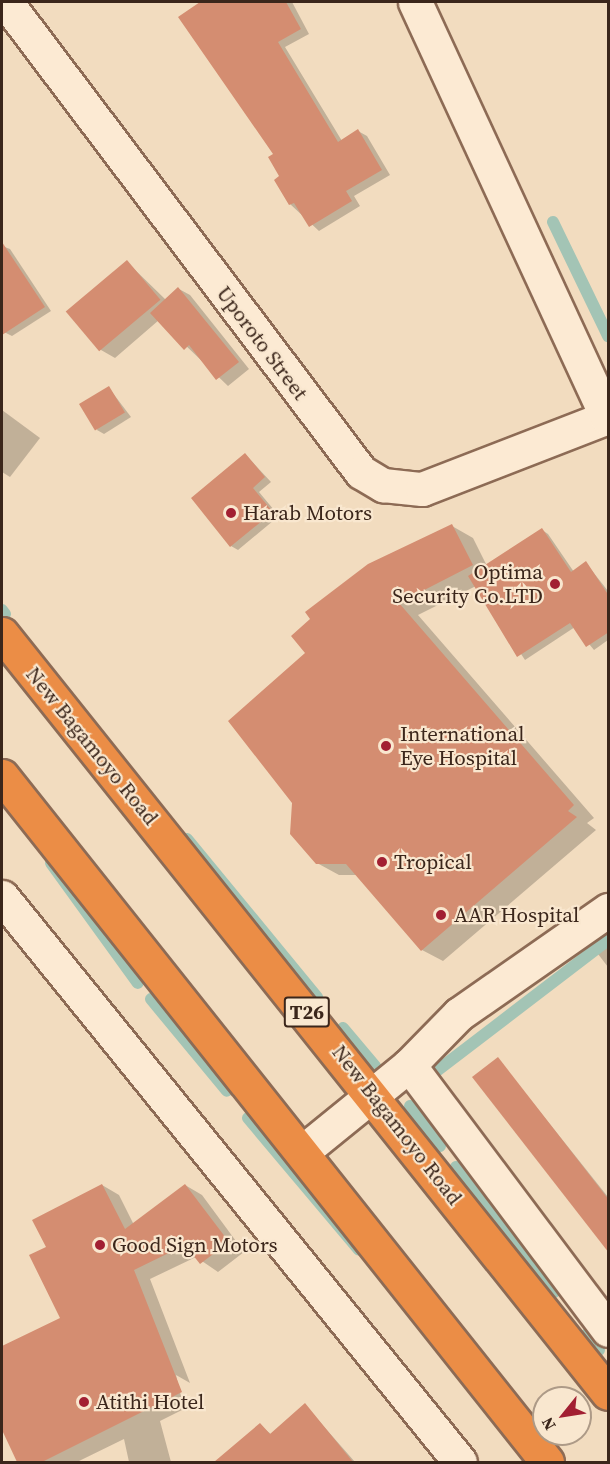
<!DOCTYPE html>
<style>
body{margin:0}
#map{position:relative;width:610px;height:1464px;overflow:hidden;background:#f2dcbf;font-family:"Source Serif 4",serif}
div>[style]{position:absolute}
.shadow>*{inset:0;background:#0003}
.stream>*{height:12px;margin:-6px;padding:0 6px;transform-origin:6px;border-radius:6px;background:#a3c4b5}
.building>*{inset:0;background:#d48d71;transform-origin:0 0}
.roads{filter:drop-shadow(2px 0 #8d6b55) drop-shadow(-2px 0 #8d6b55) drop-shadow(0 2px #8d6b55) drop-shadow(0 -2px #8d6b55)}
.minor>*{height:33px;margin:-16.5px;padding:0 16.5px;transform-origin:16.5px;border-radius:16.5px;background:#fcead3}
.highway>*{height:33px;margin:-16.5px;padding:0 16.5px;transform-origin:16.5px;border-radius:16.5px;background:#eb8d46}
.dots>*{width:16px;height:16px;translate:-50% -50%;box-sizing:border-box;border:3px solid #f9e7cf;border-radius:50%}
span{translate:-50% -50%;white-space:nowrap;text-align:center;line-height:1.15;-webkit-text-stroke:4.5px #f9e7cf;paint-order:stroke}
.shield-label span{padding:2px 4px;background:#f9e7cf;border:2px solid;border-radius:4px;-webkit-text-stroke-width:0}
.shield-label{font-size:20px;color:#3b261b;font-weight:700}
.street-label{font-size:21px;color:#3b261b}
.poi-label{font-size:21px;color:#3b261b}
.left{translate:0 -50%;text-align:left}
.right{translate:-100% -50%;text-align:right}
.frame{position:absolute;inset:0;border:3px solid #3b261b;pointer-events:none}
.north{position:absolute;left:532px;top:1386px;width:60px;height:60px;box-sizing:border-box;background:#f9e7cf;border:2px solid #ad9a87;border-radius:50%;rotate:240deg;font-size:16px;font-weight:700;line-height:24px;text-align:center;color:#3b261b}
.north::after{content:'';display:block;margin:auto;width:21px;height:27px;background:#a21f32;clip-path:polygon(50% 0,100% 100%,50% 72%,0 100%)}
</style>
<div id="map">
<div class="shadow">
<i style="clip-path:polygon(202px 2px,292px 2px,309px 34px,285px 47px,342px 141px,358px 131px,367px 136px,390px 175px,354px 196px,360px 206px,319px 231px,290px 204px,275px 154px,180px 17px)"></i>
<i style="clip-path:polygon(2px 246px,10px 249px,51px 311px,12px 336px,2px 331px)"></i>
<i style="clip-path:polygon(127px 262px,166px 300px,179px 289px,190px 295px,249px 369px,228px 386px,159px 320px,115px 358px,101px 350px,68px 311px)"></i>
<i style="clip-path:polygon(109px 388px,131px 417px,104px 434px,97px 430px)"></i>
<i style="clip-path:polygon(2px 410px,40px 438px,10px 477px,2px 472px)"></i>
<i style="clip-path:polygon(246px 455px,271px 482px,259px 492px,279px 516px,238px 550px,231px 546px)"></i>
<i style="clip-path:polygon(452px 526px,473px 538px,487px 566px,542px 530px,548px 534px,574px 572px,586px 563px,608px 591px,608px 640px,594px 650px,575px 627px,525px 660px,476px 586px,418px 615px,594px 818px,587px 823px,596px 830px,443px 961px,422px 950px,358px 875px,339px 875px,317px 863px,293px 803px,230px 721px)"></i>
<i style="clip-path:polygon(608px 945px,608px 967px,598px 954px)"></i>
<i style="clip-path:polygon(498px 1059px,608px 1197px,608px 1250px)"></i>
<i style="clip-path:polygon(102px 1185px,119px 1195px,134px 1225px,185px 1185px,202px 1195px,244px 1252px,218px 1272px,196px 1257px,150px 1279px,190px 1383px,176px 1375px,184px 1409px,160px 1421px,171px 1462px,129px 1462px,124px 1439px,77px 1462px,18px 1462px,2px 1426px,2px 1348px,62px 1319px,48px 1248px)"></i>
<i style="clip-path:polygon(305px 1405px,355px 1462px,248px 1462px,235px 1447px,260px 1425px,272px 1435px)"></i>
</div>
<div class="stream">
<i style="left:553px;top:222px;width:127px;rotate:64.2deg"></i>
<i style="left:2px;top:610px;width:5px;rotate:53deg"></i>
<i style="left:187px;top:839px;width:205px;rotate:50.6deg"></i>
<i style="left:51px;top:863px;width:148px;rotate:54.1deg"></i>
<i style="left:151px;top:999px;width:119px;rotate:50.4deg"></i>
<i style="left:343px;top:1028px;width:50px;rotate:49.9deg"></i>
<i style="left:434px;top:1073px;width:219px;rotate:-37.4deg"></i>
<i style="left:410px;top:1106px;width:50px;rotate:53.1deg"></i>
<i style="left:248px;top:1118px;width:172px;rotate:49.9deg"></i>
<i style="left:456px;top:1167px;width:159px;rotate:51.9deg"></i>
<i style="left:587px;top:1334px;width:20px;rotate:53deg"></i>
</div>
<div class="building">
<i style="clip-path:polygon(200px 2px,286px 2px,301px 29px,278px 42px,338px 142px,358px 129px,382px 170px,346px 191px,352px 201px,309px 227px,294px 203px,289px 205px,274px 180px,279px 176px,268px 157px,273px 154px,178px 17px)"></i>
<i style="clip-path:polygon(2px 242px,45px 307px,2px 335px)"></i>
<i style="left:127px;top:260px;width:52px;height:80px;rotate:50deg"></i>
<i style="clip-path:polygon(178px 287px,239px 362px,216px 380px,189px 345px,184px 350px,150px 313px)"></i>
<i style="left:109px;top:386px;width:31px;height:35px;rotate:59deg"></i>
<i style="clip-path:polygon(245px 453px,265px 477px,253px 488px,273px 512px,230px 547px,191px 498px)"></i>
<i style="clip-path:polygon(452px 524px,473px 565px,399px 603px,574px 805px,568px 811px,577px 817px,421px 951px,346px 864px,316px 864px,290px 834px,292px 803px,228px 721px,305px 653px,291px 636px,310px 619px,305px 612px,368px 564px)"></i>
<i style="clip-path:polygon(542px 528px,571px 572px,586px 561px,609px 596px,609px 632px,586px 647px,570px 623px,517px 657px,468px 576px)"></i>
<i style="clip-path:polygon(498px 1057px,609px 1200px,609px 1253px,472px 1077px)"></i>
<i style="clip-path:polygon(102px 1184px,125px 1229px,185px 1184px,229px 1242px,200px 1264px,185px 1245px,134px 1270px,182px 1392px,42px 1462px,17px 1462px,2px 1430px,2px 1346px,60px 1318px,29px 1255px,46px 1247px,32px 1220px)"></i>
<i style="clip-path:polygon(305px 1403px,353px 1462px,214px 1462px,260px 1423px,270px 1434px)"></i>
</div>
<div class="roads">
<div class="minor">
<i style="left:6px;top:2px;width:589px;rotate:52.94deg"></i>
<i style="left:361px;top:472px;width:26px;rotate:31deg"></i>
<i style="left:383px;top:485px;width:39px;rotate:6deg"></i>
<i style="left:422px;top:489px;width:199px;rotate:-21.2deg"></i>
<i style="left:415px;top:2px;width:459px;rotate:65.2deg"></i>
<i style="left:2px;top:897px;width:727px;rotate:50.97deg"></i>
<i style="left:409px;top:1065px;width:331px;rotate:53.1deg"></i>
<i style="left:302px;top:1152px;width:138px;rotate:-39.1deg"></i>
<i style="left:409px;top:1065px;width:71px;rotate:-45.6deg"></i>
<i style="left:459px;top:1014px;width:182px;rotate:-34.9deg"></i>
</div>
<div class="highway">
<i style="left:2px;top:634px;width:971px;rotate:51.4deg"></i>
<i style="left:2px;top:776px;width:876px;rotate:51.53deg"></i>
</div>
</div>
<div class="dots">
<i style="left:231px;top:513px;background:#a21f32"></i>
<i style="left:555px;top:584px;background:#a21f32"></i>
<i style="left:386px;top:746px;background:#a21f32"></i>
<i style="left:382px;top:862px;background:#a21f32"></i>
<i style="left:441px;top:915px;background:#a21f32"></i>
<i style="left:100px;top:1245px;background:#a21f32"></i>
<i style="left:84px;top:1402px;background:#a21f32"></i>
</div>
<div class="shield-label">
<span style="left:307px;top:1012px">T26</span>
</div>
<div class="street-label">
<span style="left:262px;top:343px;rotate:53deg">Uporoto Street</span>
<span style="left:92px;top:746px;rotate:51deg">New Bagamoyo Road</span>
<span style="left:397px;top:1125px;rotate:52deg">New Bagamoyo Road</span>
</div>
<div class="poi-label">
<span class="left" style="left:243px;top:513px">Harab Motors</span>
<span class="right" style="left:543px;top:584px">Optima<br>Security Co.LTD</span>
<span class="left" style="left:400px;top:746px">International<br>Eye Hospital</span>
<span class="left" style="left:394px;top:862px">Tropical</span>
<span class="left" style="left:454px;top:915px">AAR Hospital</span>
<span class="left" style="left:112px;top:1245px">Good Sign Motors</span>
<span class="left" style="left:96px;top:1402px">Atithi Hotel</span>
</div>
<div class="frame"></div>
<div class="north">N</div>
</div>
